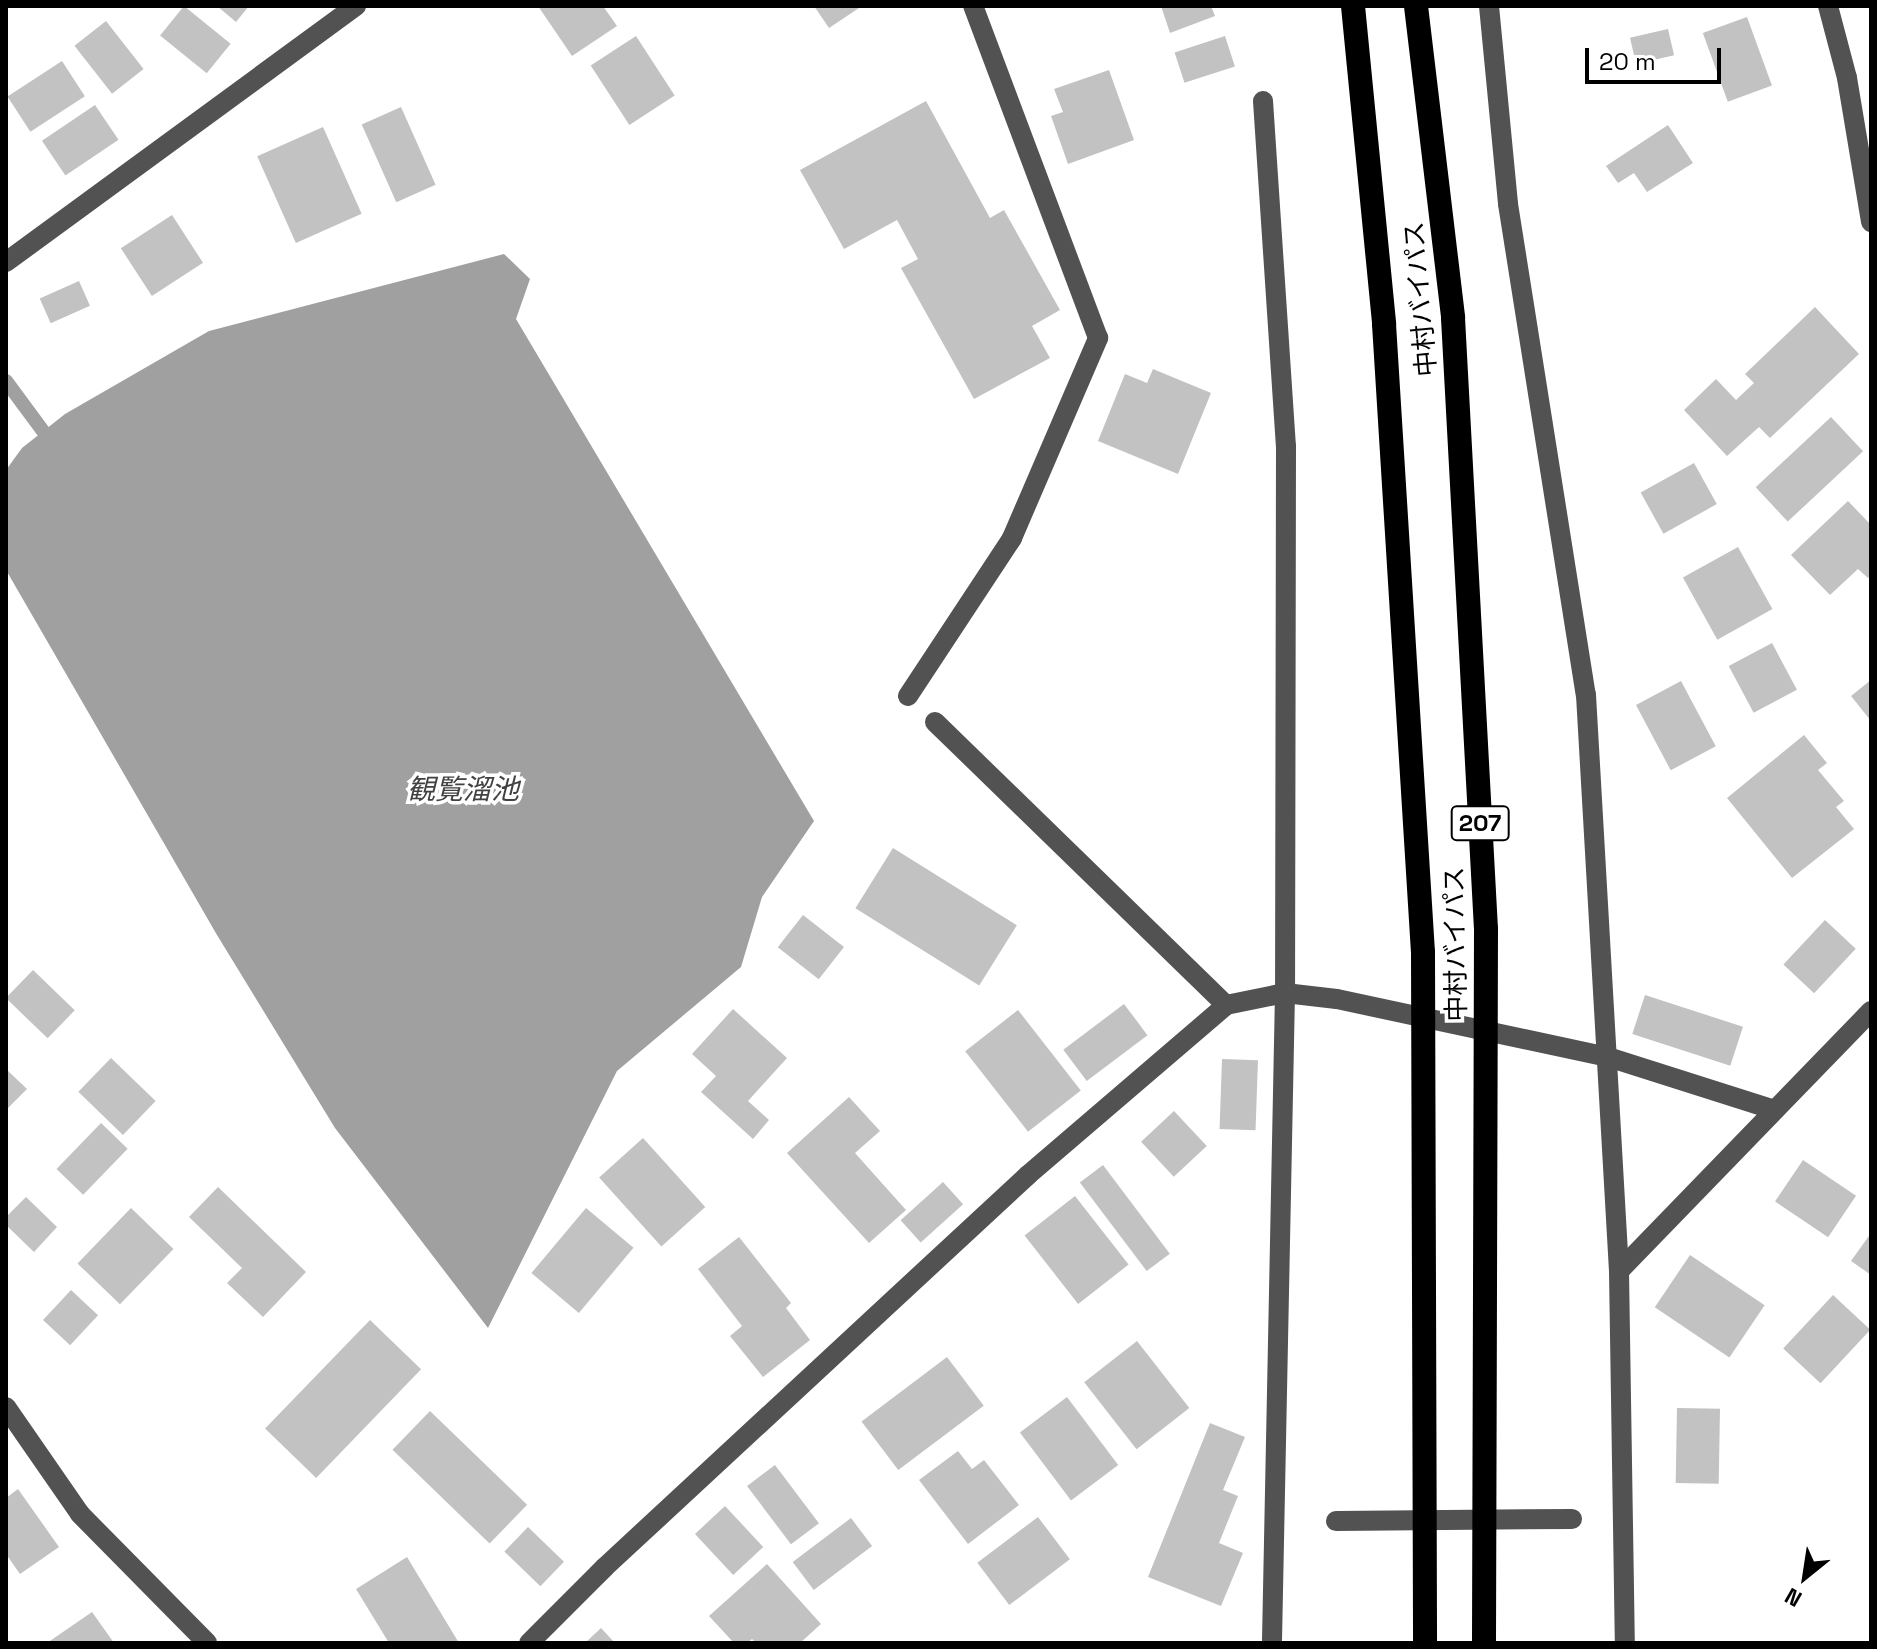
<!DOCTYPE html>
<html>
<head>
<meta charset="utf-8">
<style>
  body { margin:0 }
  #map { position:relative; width:1877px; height:1649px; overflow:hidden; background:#fff; font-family:"Space Grotesk","Noto Sans JP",sans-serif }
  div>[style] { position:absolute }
  .water>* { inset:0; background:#a0a0a0 }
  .stream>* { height:14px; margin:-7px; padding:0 7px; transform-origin:7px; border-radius:7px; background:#a0a0a0 }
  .building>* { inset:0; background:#c2c2c2; transform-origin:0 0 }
  .minor>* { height:20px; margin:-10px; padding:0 10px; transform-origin:10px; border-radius:10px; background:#525252 }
  .highway>* { height:24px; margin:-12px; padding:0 12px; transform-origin:12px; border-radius:12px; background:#000 }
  span { translate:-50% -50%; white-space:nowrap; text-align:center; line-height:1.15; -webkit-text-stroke:7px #fff; paint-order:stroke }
  .shield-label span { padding:2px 6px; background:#fff; border:2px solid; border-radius:6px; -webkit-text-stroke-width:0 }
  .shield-label { font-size:24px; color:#000; font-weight:700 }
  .street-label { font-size:26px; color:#000 }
  .water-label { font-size:28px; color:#414141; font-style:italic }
  .frame { position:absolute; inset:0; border:8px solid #000; pointer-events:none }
  .north { position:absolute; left:1765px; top:1537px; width:80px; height:80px; -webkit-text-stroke:6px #fff; paint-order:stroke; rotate:210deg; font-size:22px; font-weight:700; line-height:32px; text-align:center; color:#000 }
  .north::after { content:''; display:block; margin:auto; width:28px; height:36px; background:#000; clip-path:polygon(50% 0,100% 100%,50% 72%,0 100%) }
  .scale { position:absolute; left:1585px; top:48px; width:136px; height:36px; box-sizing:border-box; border:4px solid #000; border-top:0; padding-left:10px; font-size:24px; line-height:28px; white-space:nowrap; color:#000; -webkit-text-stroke:6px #fff; paint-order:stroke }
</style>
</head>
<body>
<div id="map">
  <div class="water">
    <div style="clip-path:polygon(504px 254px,530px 279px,516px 319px,814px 821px,762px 897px,741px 967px,617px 1071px,488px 1328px,335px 1128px,217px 935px,6px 570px,6px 470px,22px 448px,65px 414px,209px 331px)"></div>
  </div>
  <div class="stream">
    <div style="left:6px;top:381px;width:62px;rotate:53.5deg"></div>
  </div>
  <div class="building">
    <div style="left:184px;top:6px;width:60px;height:38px;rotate:39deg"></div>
    <div style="clip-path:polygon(217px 6px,249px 6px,236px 22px)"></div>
    <div style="clip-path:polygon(538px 6px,603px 6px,617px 26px,572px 56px)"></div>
    <div style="clip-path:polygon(814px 6px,862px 6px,829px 28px)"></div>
    <div style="clip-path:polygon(1161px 6px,1211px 6px,1215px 16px,1170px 33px)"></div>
    <div style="left:1747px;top:17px;width:73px;height:47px;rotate:70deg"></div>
    <div style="left:106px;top:21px;width:61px;height:40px;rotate:52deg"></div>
    <div style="left:1668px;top:29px;width:27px;height:39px;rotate:77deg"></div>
    <div style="left:636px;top:36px;width:71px;height:54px;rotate:57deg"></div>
    <div style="left:1225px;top:36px;width:32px;height:53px;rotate:72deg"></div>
    <div style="left:62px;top:61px;width:42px;height:65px;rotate:57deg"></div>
    <div style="clip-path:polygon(1109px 70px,1134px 140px,1068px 164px,1051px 116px,1063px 112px,1054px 89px)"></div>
    <div style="clip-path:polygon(926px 101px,990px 218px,1004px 210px,1060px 310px,1032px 326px,1050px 358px,974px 399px,901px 268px,918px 259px,897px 220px,844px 249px,800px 170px)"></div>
    <div style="left:95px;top:105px;width:42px;height:64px;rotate:56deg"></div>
    <div style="left:401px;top:107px;width:85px;height:43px;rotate:66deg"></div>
    <div style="clip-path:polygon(1668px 125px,1693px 163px,1647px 192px,1634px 173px,1618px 183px,1606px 166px)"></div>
    <div style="left:323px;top:127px;width:95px;height:72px;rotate:66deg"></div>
    <div style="left:172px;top:215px;width:57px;height:61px;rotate:57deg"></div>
    <div style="left:79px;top:281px;width:27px;height:43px;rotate:66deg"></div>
    <div style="clip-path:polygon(1815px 307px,1859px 354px,1770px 438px,1759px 427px,1727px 456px,1684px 410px,1716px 379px,1736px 400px,1754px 383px,1745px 374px)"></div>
    <div style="clip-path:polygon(1153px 369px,1211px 393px,1178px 474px,1098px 441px,1125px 374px,1147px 383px)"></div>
    <div style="left:1831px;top:417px;width:47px;height:103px;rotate:47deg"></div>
    <div style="left:1694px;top:463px;width:47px;height:61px;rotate:61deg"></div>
    <div style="clip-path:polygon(1848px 501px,1871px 525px,1871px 575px,1868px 578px,1858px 569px,1830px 595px,1791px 555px)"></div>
    <div style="left:1738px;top:547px;width:71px;height:63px;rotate:61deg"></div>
    <div style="left:1772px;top:643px;width:53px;height:49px;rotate:62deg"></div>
    <div style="clip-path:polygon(1871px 680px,1871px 721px,1851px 696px)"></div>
    <div style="left:1681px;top:681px;width:74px;height:51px;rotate:62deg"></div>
    <div style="clip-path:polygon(1804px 735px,1827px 763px,1818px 770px,1844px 801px,1836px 807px,1854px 829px,1792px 878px,1727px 798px)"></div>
    <div style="left:893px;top:848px;width:146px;height:71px;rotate:32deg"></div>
    <div style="left:803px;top:915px;width:52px;height:41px;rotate:38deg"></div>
    <div style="left:1825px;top:920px;width:42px;height:61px;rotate:43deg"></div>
    <div style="left:33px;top:970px;width:58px;height:39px;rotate:44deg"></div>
    <div style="left:1645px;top:995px;width:103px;height:41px;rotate:18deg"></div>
    <div style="left:1124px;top:1004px;width:39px;height:76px;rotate:53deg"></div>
    <div style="clip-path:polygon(733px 1009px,787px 1058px,748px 1101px,769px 1120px,753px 1139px,701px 1092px,716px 1076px,692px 1054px)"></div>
    <div style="left:1018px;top:1010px;width:102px;height:67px;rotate:52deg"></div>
    <div style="left:111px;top:1058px;width:62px;height:47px;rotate:44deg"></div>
    <div style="left:1222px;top:1059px;width:36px;height:70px;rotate:2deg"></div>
    <div style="clip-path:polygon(6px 1069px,27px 1089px,6px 1110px)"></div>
    <div style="clip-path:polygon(849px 1097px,880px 1131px,855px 1153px,906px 1210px,869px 1243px,787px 1153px)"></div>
    <div style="left:1174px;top:1111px;width:48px;height:45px;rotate:47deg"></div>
    <div style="left:101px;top:1123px;width:37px;height:64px;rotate:44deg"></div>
    <div style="left:643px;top:1138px;width:93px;height:59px;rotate:48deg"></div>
    <div style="left:1803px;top:1160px;width:64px;height:50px;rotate:34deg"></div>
    <div style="left:1103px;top:1165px;width:111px;height:29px;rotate:53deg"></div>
    <div style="left:943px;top:1182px;width:30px;height:57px;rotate:48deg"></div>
    <div style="clip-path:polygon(218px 1187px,306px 1272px,263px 1317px,227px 1283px,242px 1268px,189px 1217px)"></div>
    <div style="left:1075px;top:1196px;width:87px;height:64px;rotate:52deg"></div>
    <div style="clip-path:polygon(26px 1197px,57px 1227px,34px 1252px,6px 1225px,6px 1217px)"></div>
    <div style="left:131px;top:1208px;width:59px;height:77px;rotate:44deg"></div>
    <div style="left:586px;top:1208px;width:62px;height:85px;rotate:40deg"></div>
    <div style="clip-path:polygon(1871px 1233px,1871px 1275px,1851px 1261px)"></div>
    <div style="clip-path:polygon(739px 1237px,791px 1303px,786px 1308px,810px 1340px,763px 1377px,730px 1336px,742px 1326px,698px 1269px)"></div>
    <div style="left:1690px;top:1255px;width:90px;height:63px;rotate:34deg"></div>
    <div style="left:71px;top:1290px;width:37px;height:41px;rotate:43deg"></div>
    <div style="left:1833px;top:1295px;width:51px;height:73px;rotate:43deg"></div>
    <div style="left:370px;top:1320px;width:71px;height:151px;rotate:44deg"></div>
    <div style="left:1137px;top:1341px;width:85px;height:67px;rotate:52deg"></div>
    <div style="left:947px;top:1357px;width:61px;height:107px;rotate:53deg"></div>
    <div style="left:1067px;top:1397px;width:85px;height:59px;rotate:53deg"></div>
    <div style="left:1677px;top:1408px;width:43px;height:75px;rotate:1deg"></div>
    <div style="left:430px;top:1411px;width:135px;height:54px;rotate:44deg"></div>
    <div style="clip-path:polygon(1210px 1423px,1245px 1437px,1223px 1490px,1238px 1496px,1219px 1543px,1243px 1553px,1221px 1606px,1148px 1577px)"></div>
    <div style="clip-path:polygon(958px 1451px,972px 1469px,984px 1460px,1019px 1505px,968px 1544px,919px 1480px)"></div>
    <div style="left:775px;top:1465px;width:73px;height:35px;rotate:53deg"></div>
    <div style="clip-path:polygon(18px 1489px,59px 1547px,20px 1574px,6px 1554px,6px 1498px)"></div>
    <div style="left:725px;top:1506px;width:56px;height:41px;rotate:47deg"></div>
    <div style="left:1038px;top:1517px;width:53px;height:76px;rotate:53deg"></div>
    <div style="left:851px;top:1518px;width:35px;height:73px;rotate:53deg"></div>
    <div style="left:528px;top:1527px;width:50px;height:34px;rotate:44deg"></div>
    <div style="clip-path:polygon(407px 1557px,459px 1643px,389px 1643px,356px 1589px)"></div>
    <div style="clip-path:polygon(767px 1564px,821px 1624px,800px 1643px,756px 1643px,752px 1639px,747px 1643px,734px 1643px,709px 1616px)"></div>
    <div style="clip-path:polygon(92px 1612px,114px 1643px,47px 1643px)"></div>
    <div style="clip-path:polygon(601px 1628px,615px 1643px,585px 1643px)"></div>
  </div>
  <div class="minor">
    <div style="left:1489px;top:6px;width:199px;rotate:84.5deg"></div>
    <div style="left:1508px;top:204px;width:497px;rotate:81deg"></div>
    <div style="left:1586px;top:695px;width:577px;rotate:86.72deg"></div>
    <div style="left:1619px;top:1271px;width:372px;rotate:89.1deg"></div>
    <div style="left:1828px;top:6px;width:74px;rotate:75.2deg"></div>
    <div style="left:1847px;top:78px;width:146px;rotate:80.5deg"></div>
    <div style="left:1263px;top:101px;width:346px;rotate:86.2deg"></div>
    <div style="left:1286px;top:446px;width:547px;rotate:90.1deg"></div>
    <div style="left:1285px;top:993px;width:650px;rotate:91.15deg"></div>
    <div style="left:6px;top:262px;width:434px;rotate:-36.2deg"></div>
    <div style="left:908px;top:696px;width:189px;rotate:-56.6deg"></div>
    <div style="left:1012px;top:538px;width:218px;rotate:-66.7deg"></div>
    <div style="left:1098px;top:338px;width:355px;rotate:-110.6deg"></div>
    <div style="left:935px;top:722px;width:406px;rotate:44.2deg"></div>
    <div style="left:1619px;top:1271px;width:362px;rotate:-45.9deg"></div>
    <div style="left:6px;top:1407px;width:130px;rotate:55.3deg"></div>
    <div style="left:80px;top:1514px;width:181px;rotate:45.4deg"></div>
    <div style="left:1336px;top:1521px;width:236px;rotate:-0.5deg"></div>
    <div style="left:529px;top:1643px;width:107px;rotate:-45deg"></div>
    <div style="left:605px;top:1567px;width:577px;rotate:-42.82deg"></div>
    <div style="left:1028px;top:1175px;width:261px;rotate:-40.6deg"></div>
    <div style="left:1226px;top:1005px;width:60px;rotate:-11.5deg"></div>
    <div style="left:1285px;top:993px;width:52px;rotate:6.6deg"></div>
    <div style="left:1337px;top:999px;width:277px;rotate:12.1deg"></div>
    <div style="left:1608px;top:1057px;width:175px;rotate:17.6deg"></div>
  </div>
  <div class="highway">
    <div style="left:1353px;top:6px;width:320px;rotate:84.4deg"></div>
    <div style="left:1384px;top:324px;width:629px;rotate:86.45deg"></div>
    <div style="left:1423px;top:952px;width:691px;rotate:89.83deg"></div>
    <div style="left:1416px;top:6px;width:314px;rotate:83.2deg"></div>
    <div style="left:1453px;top:318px;width:612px;rotate:86.91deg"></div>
    <div style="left:1486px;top:929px;width:714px;rotate:90.16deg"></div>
  </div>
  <div class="shield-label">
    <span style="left:1480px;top:823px">207</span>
  </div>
  <div class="street-label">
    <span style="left:1421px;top:299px;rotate:-95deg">中村バイパス</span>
    <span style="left:1456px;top:944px;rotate:-91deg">中村バイパス</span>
  </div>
  <div class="water-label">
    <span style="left:463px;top:789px">観覧溜池</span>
  </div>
  <div class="frame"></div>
  <div class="north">N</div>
  <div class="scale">20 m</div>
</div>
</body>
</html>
